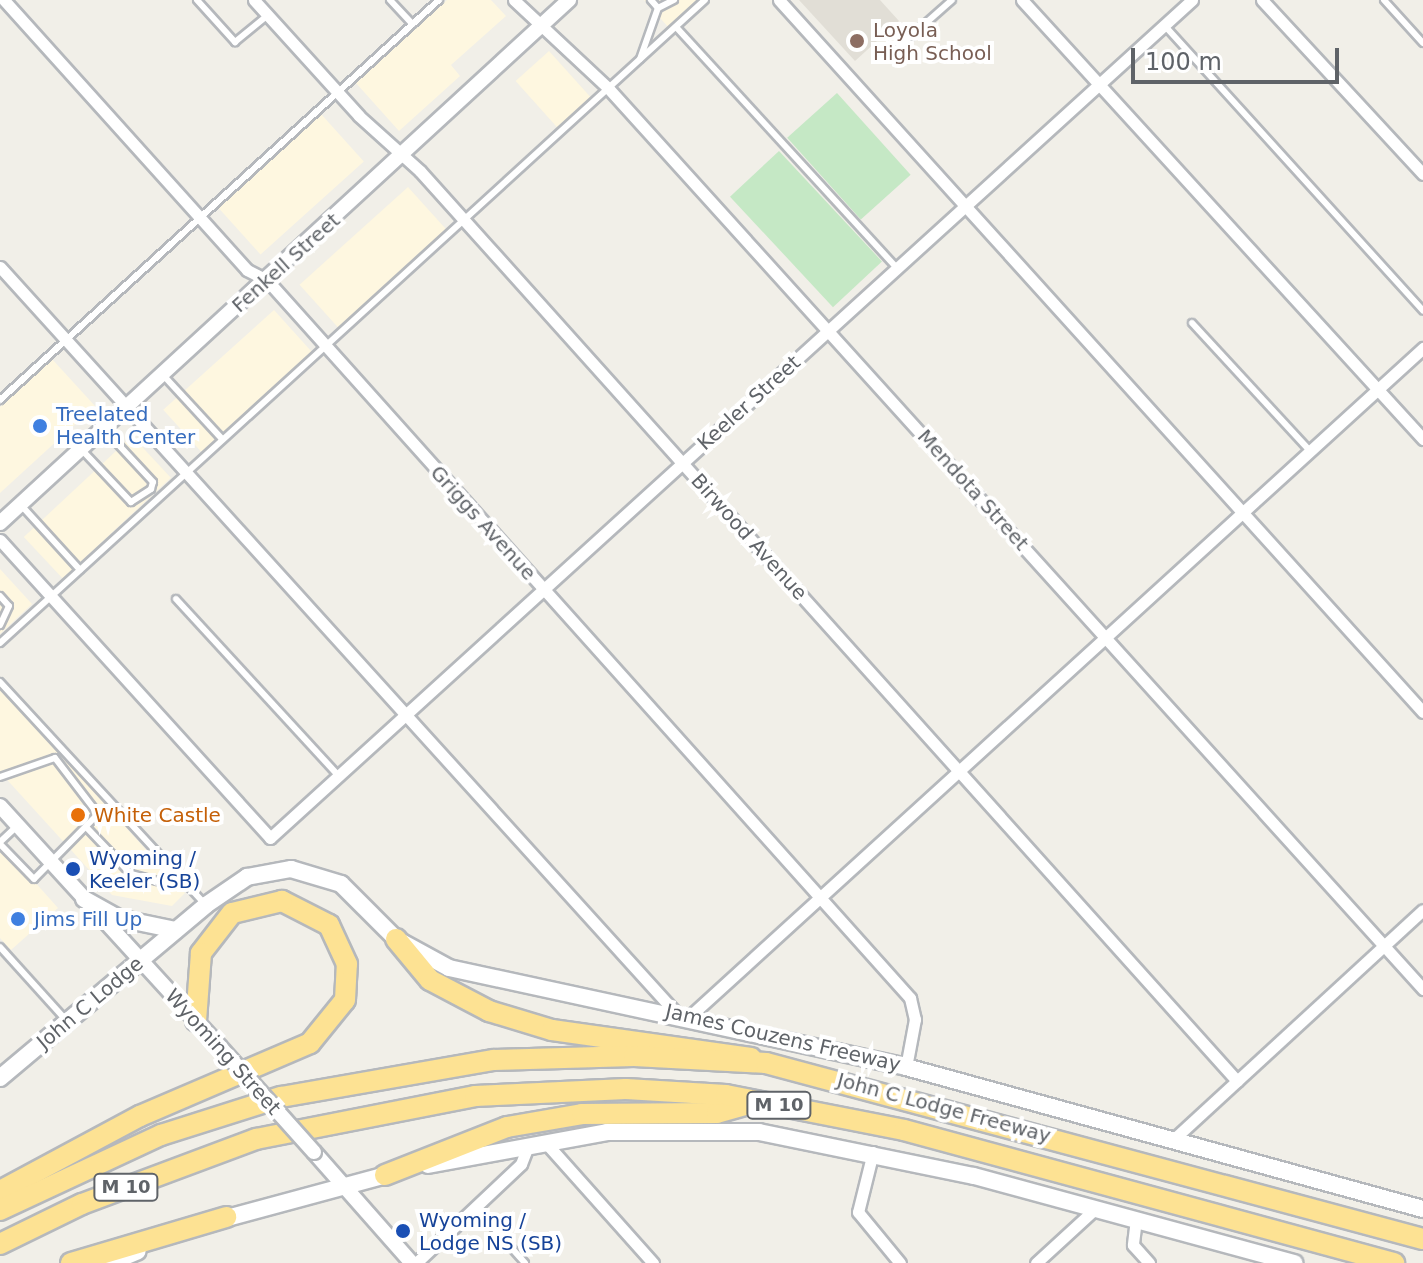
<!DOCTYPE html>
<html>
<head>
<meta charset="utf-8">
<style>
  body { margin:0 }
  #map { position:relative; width:1423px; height:1263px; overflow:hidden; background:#f1efe8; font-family:"DejaVu Sans",sans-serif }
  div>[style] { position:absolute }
  .commercial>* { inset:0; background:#fef7e0; transform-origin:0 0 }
  .education>* { inset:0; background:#e1ded6 }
  .green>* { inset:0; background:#c5e8c5; transform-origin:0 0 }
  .roads { filter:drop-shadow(2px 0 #b5b8bc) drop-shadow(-2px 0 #b5b8bc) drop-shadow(0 2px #b5b8bc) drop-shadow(0 -2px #b5b8bc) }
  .service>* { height:6px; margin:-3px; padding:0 3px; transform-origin:3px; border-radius:3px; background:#fff }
  .minor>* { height:11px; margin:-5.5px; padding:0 5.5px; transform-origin:5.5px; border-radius:5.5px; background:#fff }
  .tertiary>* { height:14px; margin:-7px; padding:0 7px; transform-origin:7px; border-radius:7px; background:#fff }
  .secondary>* { height:16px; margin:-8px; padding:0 8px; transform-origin:8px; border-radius:8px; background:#fff }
  .motorway>* { height:20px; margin:-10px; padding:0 10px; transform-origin:10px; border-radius:10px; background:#fde293 }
  .bridges { filter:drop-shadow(2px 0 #b5b8bc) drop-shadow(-2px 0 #b5b8bc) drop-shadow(0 2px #b5b8bc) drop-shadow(0 -2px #b5b8bc) }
  .tertiary-bridge>* { height:14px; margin:-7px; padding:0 7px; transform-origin:7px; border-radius:7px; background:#fff }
  .dots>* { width:22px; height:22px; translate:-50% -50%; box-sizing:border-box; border:4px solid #fff; border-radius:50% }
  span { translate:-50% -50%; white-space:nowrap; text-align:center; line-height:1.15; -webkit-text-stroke:8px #fff; paint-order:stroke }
  .shield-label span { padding:2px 6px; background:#fff; border:2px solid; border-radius:6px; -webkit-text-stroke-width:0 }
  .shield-label { font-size:18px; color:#5f6368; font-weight:700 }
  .education-label { font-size:20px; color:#785e54 }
  .left { translate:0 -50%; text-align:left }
  .street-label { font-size:20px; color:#5f6368 }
  .shop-label { font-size:20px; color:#366cbe }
  .food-label { font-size:20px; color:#c56008 }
  .transit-label { font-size:20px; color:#164399 }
  .scale { position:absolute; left:1131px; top:48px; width:208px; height:36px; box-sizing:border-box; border:4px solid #5f6368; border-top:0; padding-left:10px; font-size:24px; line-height:28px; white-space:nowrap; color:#5f6368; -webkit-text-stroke:6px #fff; paint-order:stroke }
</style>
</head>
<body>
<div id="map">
  <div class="commercial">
    <div style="clip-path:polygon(447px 0,491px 0,506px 16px,451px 65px,460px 76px,399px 131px,356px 83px)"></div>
    <div style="clip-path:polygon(644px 0,700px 0,669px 28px)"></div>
    <div style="left:549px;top:51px;width:64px;height:45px;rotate:48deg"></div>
    <div style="left:321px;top:114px;width:64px;height:139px;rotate:48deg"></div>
    <div style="left:408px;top:187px;width:58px;height:146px;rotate:48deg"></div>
    <div style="left:274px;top:310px;width:57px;height:149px;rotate:48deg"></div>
    <div style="clip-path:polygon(52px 359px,95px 406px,0 493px,0 407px)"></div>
    <div style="left:132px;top:436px;width:57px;height:148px;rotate:47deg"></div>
    <div style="clip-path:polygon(0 569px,32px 604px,0 634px)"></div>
    <div style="clip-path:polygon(0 688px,185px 893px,172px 906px,112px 895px,0 772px)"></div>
    <div style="clip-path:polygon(0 843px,58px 908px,11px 950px,0 938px)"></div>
  </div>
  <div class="education">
    <div style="clip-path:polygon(799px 0,880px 0,899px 21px,855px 61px)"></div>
  </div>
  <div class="green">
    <div style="left:837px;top:93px;width:110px;height:67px;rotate:48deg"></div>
    <div style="left:779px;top:151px;width:151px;height:67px;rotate:47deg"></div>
  </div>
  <div class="roads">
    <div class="service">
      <div style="left:197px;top:0;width:57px;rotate:47.9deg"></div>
      <div style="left:235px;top:42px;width:43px;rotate:-39.3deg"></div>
      <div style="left:390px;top:0;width:33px;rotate:47deg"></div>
      <div style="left:1384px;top:0;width:58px;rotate:47.8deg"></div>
      <div style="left:658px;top:8px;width:18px;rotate:-27deg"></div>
      <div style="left:1165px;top:26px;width:384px;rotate:47.8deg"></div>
      <div style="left:676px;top:27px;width:327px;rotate:47.5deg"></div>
      <div style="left:892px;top:53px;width:80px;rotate:-41.5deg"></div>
      <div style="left:640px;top:59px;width:54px;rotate:-70.6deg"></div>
      <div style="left:658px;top:8px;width:11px;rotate:-131deg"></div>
      <div style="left:1192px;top:323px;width:173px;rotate:47.3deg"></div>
      <div style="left:163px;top:375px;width:87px;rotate:47.3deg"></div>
      <div style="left:0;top:400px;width:594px;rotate:-42.34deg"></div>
      <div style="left:81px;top:449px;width:73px;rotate:46.7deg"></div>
      <div style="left:131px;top:502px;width:24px;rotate:-33deg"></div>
      <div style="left:151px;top:489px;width:7px;rotate:-74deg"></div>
      <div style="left:153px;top:482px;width:72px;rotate:-132.8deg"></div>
      <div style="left:20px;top:504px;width:89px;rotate:47.7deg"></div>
      <div style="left:0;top:596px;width:13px;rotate:48deg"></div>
      <div style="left:9px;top:606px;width:21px;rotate:115deg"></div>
      <div style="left:176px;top:599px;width:239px;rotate:47.4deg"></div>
      <div style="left:0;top:643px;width:954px;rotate:-42.37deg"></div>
      <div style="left:0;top:682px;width:301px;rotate:47.3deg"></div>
      <div style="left:0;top:777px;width:58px;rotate:-19.1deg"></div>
      <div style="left:55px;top:758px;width:71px;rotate:52.5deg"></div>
      <div style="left:98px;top:814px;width:91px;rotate:134.6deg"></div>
      <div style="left:34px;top:879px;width:49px;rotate:-134.2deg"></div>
      <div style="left:88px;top:829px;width:62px;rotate:46.3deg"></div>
      <div style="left:131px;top:874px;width:30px;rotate:15deg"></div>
      <div style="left:0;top:842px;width:23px;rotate:-43deg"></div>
      <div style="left:0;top:947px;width:97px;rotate:47.9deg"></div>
      <div style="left:475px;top:1207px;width:75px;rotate:48.2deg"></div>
    </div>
    <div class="minor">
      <div style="left:4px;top:0;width:363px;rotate:48deg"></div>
      <div style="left:247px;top:270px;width:22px;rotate:27deg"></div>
      <div style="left:267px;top:280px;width:964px;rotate:48.15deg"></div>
      <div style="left:910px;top:998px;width:22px;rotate:77deg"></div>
      <div style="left:915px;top:1019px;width:49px;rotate:100.6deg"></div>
      <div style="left:254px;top:0;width:156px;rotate:47.8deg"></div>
      <div style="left:359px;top:116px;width:82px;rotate:42deg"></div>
      <div style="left:420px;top:171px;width:1223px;rotate:48.08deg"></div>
      <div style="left:514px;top:0;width:130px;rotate:43.1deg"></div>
      <div style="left:609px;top:89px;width:1214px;rotate:47.87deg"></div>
      <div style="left:779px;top:0;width:960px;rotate:47.87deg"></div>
      <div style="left:1022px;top:0;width:595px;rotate:47.59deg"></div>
      <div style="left:1262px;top:0;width:237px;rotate:47.2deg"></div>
      <div style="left:0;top:267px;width:1005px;rotate:47.82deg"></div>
      <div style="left:0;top:540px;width:402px;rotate:47.8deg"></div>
      <div style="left:270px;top:838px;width:1246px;rotate:-42.27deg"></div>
      <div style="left:690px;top:1016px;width:992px;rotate:-42.34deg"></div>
      <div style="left:1176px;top:1137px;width:335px;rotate:-42.6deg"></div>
      <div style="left:546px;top:1143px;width:161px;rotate:48.3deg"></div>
      <div style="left:873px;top:1152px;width:62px;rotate:104deg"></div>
      <div style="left:858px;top:1212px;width:66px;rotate:50.5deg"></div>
      <div style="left:1136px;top:1219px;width:26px;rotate:97deg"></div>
      <div style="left:1133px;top:1245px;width:24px;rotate:48deg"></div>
      <div style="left:416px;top:1263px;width:144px;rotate:-43.3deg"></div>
      <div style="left:521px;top:1164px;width:19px;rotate:-69deg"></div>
      <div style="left:1036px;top:1263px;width:81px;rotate:-42.5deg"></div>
    </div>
    <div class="tertiary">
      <div style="left:0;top:523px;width:773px;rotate:-42.59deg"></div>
      <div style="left:0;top:806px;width:326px;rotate:47.6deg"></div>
      <div style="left:314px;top:1152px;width:148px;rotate:48.6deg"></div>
    </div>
    <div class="secondary">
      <div style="left:84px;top:899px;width:39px;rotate:29deg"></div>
      <div style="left:118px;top:918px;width:59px;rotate:11.7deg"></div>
      <div style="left:0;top:1078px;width:269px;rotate:-40deg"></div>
      <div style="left:206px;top:905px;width:50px;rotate:-34.3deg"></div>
      <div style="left:247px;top:877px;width:45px;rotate:-10.3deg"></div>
      <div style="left:291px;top:869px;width:52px;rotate:16.7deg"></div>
      <div style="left:341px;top:884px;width:78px;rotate:45deg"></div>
      <div style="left:396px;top:939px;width:60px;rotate:28.7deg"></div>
      <div style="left:449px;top:968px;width:468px;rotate:12.2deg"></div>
      <div style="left:906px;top:1067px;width:536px;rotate:15.36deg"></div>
      <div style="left:428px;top:1165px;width:182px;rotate:-10.4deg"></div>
      <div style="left:607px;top:1132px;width:152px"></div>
      <div style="left:759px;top:1132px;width:219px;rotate:11.6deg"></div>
      <div style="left:974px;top:1176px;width:332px;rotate:15.2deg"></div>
      <div style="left:216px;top:1221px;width:184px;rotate:-15.1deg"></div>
      <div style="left:110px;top:1263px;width:30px;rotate:-23deg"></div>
    </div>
    <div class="motorway">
      <div style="left:396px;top:939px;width:53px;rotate:50.3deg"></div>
      <div style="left:430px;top:980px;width:67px;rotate:27.7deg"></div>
      <div style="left:489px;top:1011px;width:66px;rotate:16.8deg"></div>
      <div style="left:552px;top:1030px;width:201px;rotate:8deg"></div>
      <div style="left:385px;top:1175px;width:131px;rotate:-21.5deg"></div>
      <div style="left:507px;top:1127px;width:76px;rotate:-9.8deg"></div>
      <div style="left:582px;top:1114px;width:135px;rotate:-0.4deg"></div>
      <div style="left:717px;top:1113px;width:37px;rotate:-16deg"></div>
      <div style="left:0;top:1191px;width:159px;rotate:-28.2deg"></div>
      <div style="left:140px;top:1116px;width:185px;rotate:-23.2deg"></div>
      <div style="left:310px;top:1043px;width:55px;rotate:-50.9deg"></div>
      <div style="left:345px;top:1000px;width:36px;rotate:-87deg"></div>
      <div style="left:347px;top:964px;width:43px;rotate:-114.8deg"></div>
      <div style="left:329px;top:925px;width:53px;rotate:-152.9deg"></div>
      <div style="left:282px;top:901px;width:51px;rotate:166.5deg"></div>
      <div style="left:232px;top:913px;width:51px;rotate:127.8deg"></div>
      <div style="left:201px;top:953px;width:68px;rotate:94.2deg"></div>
      <div style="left:0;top:1210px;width:178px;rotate:-25deg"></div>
      <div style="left:161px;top:1135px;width:126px;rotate:-17.6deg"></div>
      <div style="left:281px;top:1097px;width:216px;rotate:-9.9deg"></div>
      <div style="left:494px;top:1060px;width:140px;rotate:-1.6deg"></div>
      <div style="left:634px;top:1056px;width:132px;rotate:3deg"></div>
      <div style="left:766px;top:1063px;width:680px;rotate:15deg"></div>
      <div style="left:0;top:1244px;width:91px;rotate:-26deg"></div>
      <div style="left:82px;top:1204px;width:186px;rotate:-20.5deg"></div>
      <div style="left:256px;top:1139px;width:223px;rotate:-11.1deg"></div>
      <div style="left:475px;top:1096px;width:151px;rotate:-2.7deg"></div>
      <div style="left:626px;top:1089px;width:100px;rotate:3.4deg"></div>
      <div style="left:726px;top:1095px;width:181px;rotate:11.1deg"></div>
      <div style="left:904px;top:1130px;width:508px;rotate:15.19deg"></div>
      <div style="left:71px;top:1263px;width:162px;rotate:-16.5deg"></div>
    </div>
  </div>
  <div class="bridges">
    <div class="tertiary-bridge">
      <div style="left:220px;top:1047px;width:141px;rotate:48.2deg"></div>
    </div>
  </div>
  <div class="dots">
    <div style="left:857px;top:41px;background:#8d6e63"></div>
    <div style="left:40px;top:426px;background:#3f7fe0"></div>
    <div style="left:78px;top:815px;background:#e8710a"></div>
    <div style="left:73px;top:869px;background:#1a4fb4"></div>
    <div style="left:18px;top:919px;background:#3f7fe0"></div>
    <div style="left:403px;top:1231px;background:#1a4fb4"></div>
  </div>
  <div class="shield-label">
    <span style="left:779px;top:1105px">M 10</span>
    <span style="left:126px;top:1187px">M 10</span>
  </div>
  <div class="education-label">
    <span class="left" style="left:873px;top:42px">Loyola<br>High School</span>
  </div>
  <div class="street-label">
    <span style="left:286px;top:263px;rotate:-42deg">Fenkell Street</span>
    <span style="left:749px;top:403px;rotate:-42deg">Keeler Street</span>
    <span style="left:973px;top:490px;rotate:48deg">Mendota Street</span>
    <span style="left:483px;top:523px;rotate:48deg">Griggs Avenue</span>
    <span style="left:749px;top:537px;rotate:48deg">Birwood Avenue</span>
    <span style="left:90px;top:1003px;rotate:-40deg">John C Lodge</span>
    <span style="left:783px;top:1038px;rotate:13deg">James Couzens Freeway</span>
    <span style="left:223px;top:1052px;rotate:48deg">Wyoming Street</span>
    <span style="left:944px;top:1108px;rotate:15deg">John C Lodge Freeway</span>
  </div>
  <div class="shop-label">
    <span class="left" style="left:56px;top:426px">Treelated<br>Health Center</span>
    <span class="left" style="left:34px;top:919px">Jims Fill Up</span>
  </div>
  <div class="food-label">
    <span class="left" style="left:94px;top:815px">White Castle</span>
  </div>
  <div class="transit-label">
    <span class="left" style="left:89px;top:870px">Wyoming /<br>Keeler (SB)</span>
    <span class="left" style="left:419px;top:1232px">Wyoming /<br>Lodge NS (SB)</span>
  </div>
  <div class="scale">100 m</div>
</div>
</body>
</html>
